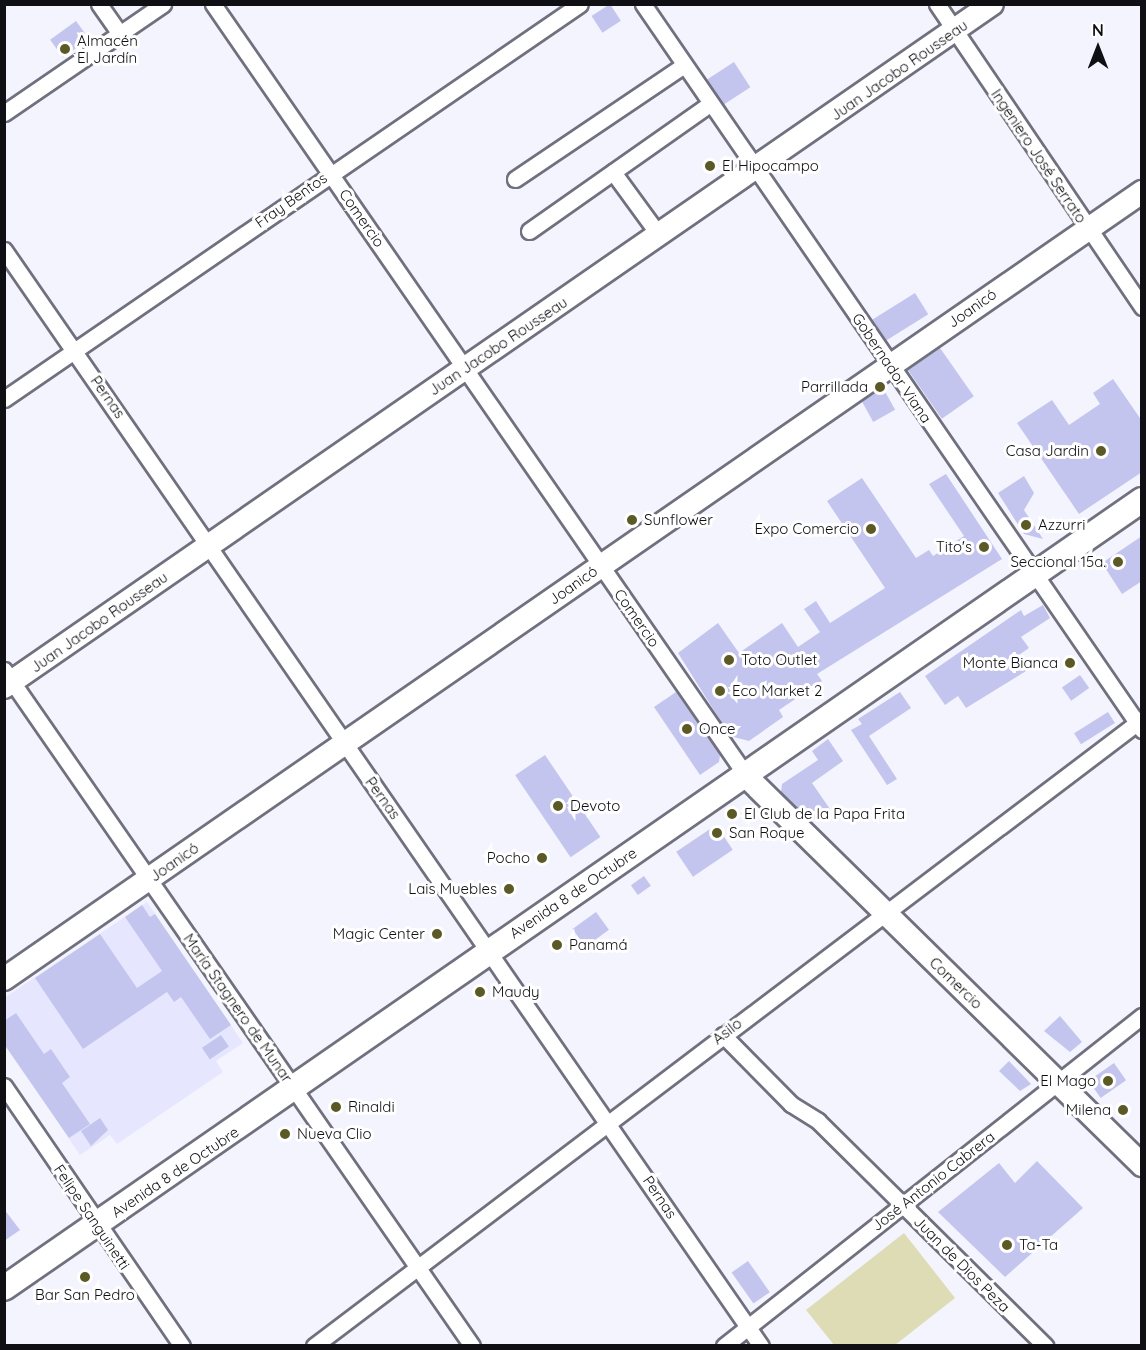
<!DOCTYPE html>
<html>
<head>
<meta charset="utf-8">
<style>
  body { margin:0 }
  #map { position:relative; width:1146px; height:1350px; overflow:hidden; background:#f3f4fd; font-family:Quicksand,sans-serif }
  div>[style] { position:absolute }
  .built>* { inset:0; background:#e6e7fe }
  .green>* { inset:0; background:#dddcb4 }
  .building>* { inset:0; background:#c4c5ee; transform-origin:0 0 }
  .roads { filter:drop-shadow(2px 0 #70707e) drop-shadow(-2px 0 #70707e) drop-shadow(0 2px #70707e) drop-shadow(0 -2px #70707e) }
  .street>* { height:15px; margin:-7.5px; padding:0 7.5px; transform-origin:7.5px; border-radius:7.5px; background:#fff }
  .secondary>* { height:22px; margin:-11px; padding:0 11px; transform-origin:11px; border-radius:11px; background:#fff }
  .primary>* { height:24px; margin:-12px; padding:0 12px; transform-origin:12px; border-radius:12px; background:#fff }
  .dots>* { width:16px; height:16px; translate:-50% -50%; box-sizing:border-box; border:3px solid #fff; border-radius:50% }
  span { translate:-50% -50%; white-space:nowrap; text-align:center; line-height:1.15; -webkit-text-stroke:6px #fff; paint-order:stroke }
  .poi-label { font-size:15px; color:#0f0f14 }
  .left { translate:0 -50%; text-align:left }
  .right { translate:-100% -50%; text-align:right }
  .street-label { font-size:15px; color:#0f0f14 }
  .frame { position:absolute; inset:0; border:6px solid #0f0f14; pointer-events:none }
  .north { position:absolute; left:1068px; top:18px; width:60px; height:60px; -webkit-text-stroke:4px #fff; paint-order:stroke; rotate:0deg; font-size:16px; font-weight:700; line-height:24px; text-align:center; color:#0f0f14 }
  .north::after { content:''; display:block; margin:auto; width:21px; height:27px; background:#0f0f14; clip-path:polygon(50% 0,100% 100%,50% 72%,0 100%) }
</style>
</head>
<body>
<div id="map">
  <div class="built">
    <div style="clip-path:polygon(147px 902px,243px 1043px,216px 1061px,223px 1072px,117px 1144px,110px 1135px,80px 1155px,5px 1044px,4px 998px)"></div>
  </div>
  <div class="green">
    <div style="clip-path:polygon(904px 1233px,955px 1298px,895px 1345px,834px 1345px,806px 1310px)"></div>
  </div>
  <div class="building">
    <div style="left:610px;top:4px;width:20px;height:22px;rotate:57deg"></div>
    <div style="left:76px;top:21px;width:22px;height:32px;rotate:54deg"></div>
    <div style="left:734px;top:62px;width:30px;height:33px;rotate:57deg"></div>
    <div style="left:915px;top:293px;width:25px;height:50px;rotate:58deg"></div>
    <div style="left:940px;top:348px;width:59px;height:39px;rotate:55deg"></div>
    <div style="clip-path:polygon(1113px 379px,1142px 421px,1142px 472px,1079px 514px,1017px 423px,1052px 400px,1069px 425px,1100px 404px,1093px 393px)"></div>
    <div style="left:883px;top:388px;width:25px;height:25px;rotate:61deg"></div>
    <div style="clip-path:polygon(946px 474px,1002px 559px,817px 674px,822px 681px,779px 710px,783px 717px,749px 741px,730px 736px,678px 653px,718px 623px,739px 653px,782px 623px,798px 647px,820px 632px,804px 609px,816px 601px,830px 623px,885px 588px,827px 501px,862px 478px,916px 558px,929px 550px,933px 556px,964px 536px,929px 484px)"></div>
    <div style="clip-path:polygon(1024px 476px,1034px 493px,1024px 510px,1043px 539px,1024px 534px,998px 493px)"></div>
    <div style="clip-path:polygon(1142px 536px,1142px 581px,1122px 594px,1102px 563px)"></div>
    <div style="clip-path:polygon(1043px 605px,1050px 618px,1021px 637px,1029px 648px,1016px 657px,1026px 671px,966px 708px,958px 696px,945px 705px,925px 676px,1021px 610px,1024px 616px)"></div>
    <div style="left:1080px;top:675px;width:16px;height:22px;rotate:55deg"></div>
    <div style="clip-path:polygon(676px 692px,720px 755px,719px 762px,700px 775px,654px 707px)"></div>
    <div style="clip-path:polygon(900px 692px,911px 708px,869px 736px,897px 779px,887px 785px,851px 730px,862px 724px,858px 719px)"></div>
    <div style="left:1108px;top:712px;width:13px;height:40px;rotate:58deg"></div>
    <div style="clip-path:polygon(828px 739px,843px 761px,812px 783px,830px 809px,811px 821px,781px 792px,782px 784px,818px 760px,812px 751px)"></div>
    <div style="left:545px;top:755px;width:99px;height:36px;rotate:56deg"></div>
    <div style="left:716px;top:825px;width:30px;height:48px;rotate:56deg"></div>
    <div style="left:644px;top:876px;width:12px;height:16px;rotate:55deg"></div>
    <div style="clip-path:polygon(142px 905px,150px 917px,155px 914px,231px 1025px,210px 1039px,181px 997px,174px 1002px,167px 992px,83px 1049px,35px 978px,100px 934px,137px 988px,162px 971px,125px 917px)"></div>
    <div style="left:596px;top:912px;width:22px;height:29px;rotate:54deg"></div>
    <div style="clip-path:polygon(16px 1013px,44px 1054px,51px 1049px,70px 1077px,62px 1083px,90px 1124px,69px 1138px,4px 1044px,4px 1021px)"></div>
    <div style="clip-path:polygon(1060px 1016px,1082px 1042px,1070px 1052px,1044px 1031px)"></div>
    <div style="left:221px;top:1035px;width:14px;height:23px;rotate:56deg"></div>
    <div style="clip-path:polygon(1009px 1061px,1031px 1084px,1020px 1091px,999px 1071px)"></div>
    <div style="left:1114px;top:1063px;width:21px;height:31px;rotate:55deg"></div>
    <div style="clip-path:polygon(100px 1118px,108px 1130px,91px 1146px,81px 1131px)"></div>
    <div style="clip-path:polygon(1037px 1161px,1083px 1208px,1005px 1277px,938px 1212px,999px 1163px,1015px 1183px)"></div>
    <div style="clip-path:polygon(4px 1209px,20px 1230px,4px 1241px)"></div>
    <div style="left:748px;top:1261px;width:38px;height:20px;rotate:55deg"></div>
  </div>
  <div class="roads">
    <div class="street">
      <div style="left:99px;top:4px;width:37px;rotate:55deg"></div>
      <div style="left:213px;top:4px;width:940px;rotate:55.36deg"></div>
      <div style="left:643px;top:4px;width:881px;rotate:55.5deg"></div>
      <div style="left:937px;top:4px;width:366px;rotate:55.9deg"></div>
      <div style="left:4px;top:113px;width:193px;rotate:-34.4deg"></div>
      <div style="left:613px;top:172px;width:78px;rotate:53.9deg"></div>
      <div style="left:515px;top:179px;width:204px;rotate:-34deg"></div>
      <div style="left:529px;top:231px;width:221px;rotate:-35.1deg"></div>
      <div style="left:4px;top:250px;width:1332px;rotate:55.37deg"></div>
      <div style="left:4px;top:399px;width:698px;rotate:-34.44deg"></div>
      <div style="left:4px;top:670px;width:822px;rotate:55.3deg"></div>
      <div style="left:723px;top:1035px;width:97px;rotate:45.4deg"></div>
      <div style="left:791px;top:1104px;width:32px;rotate:32deg"></div>
      <div style="left:818px;top:1121px;width:320px;rotate:44.7deg"></div>
      <div style="left:4px;top:1086px;width:315px;rotate:55.6deg"></div>
      <div style="left:314px;top:1346px;width:1039px;rotate:-37.13deg"></div>
      <div style="left:724px;top:1346px;width:533px;rotate:-38.29deg"></div>
    </div>
    <div class="secondary">
      <div style="left:4px;top:687px;width:1201px;rotate:-34.66deg"></div>
      <div style="left:747px;top:777px;width:554px;rotate:44.49deg"></div>
      <div style="left:4px;top:979px;width:1384px;rotate:-34.67deg"></div>
    </div>
    <div class="primary">
      <div style="left:4px;top:1288px;width:1384px;rotate:-34.7deg"></div>
    </div>
  </div>
  <div class="dots">
    <div style="left:65px;top:49px;background:#5b5925"></div>
    <div style="left:710px;top:166px;background:#5b5925"></div>
    <div style="left:880px;top:387px;background:#5b5925"></div>
    <div style="left:1101px;top:451px;background:#5b5925"></div>
    <div style="left:632px;top:520px;background:#5b5925"></div>
    <div style="left:1026px;top:525px;background:#5b5925"></div>
    <div style="left:871px;top:529px;background:#5b5925"></div>
    <div style="left:984px;top:547px;background:#5b5925"></div>
    <div style="left:1118px;top:562px;background:#5b5925"></div>
    <div style="left:729px;top:660px;background:#5b5925"></div>
    <div style="left:1070px;top:663px;background:#5b5925"></div>
    <div style="left:720px;top:691px;background:#5b5925"></div>
    <div style="left:687px;top:729px;background:#5b5925"></div>
    <div style="left:558px;top:806px;background:#5b5925"></div>
    <div style="left:732px;top:814px;background:#5b5925"></div>
    <div style="left:717px;top:833px;background:#5b5925"></div>
    <div style="left:542px;top:858px;background:#5b5925"></div>
    <div style="left:509px;top:889px;background:#5b5925"></div>
    <div style="left:437px;top:934px;background:#5b5925"></div>
    <div style="left:557px;top:945px;background:#5b5925"></div>
    <div style="left:480px;top:992px;background:#5b5925"></div>
    <div style="left:1108px;top:1081px;background:#5b5925"></div>
    <div style="left:336px;top:1107px;background:#5b5925"></div>
    <div style="left:1123px;top:1110px;background:#5b5925"></div>
    <div style="left:285px;top:1134px;background:#5b5925"></div>
    <div style="left:1007px;top:1245px;background:#5b5925"></div>
    <div style="left:85px;top:1277px;background:#5b5925"></div>
  </div>
  <div class="poi-label">
    <span class="left" style="left:77px;top:49px">Almacén<br>El Jardín</span>
    <span class="left" style="left:722px;top:166px">El Hipocampo</span>
    <span class="right" style="left:868px;top:387px">Parrillada</span>
    <span class="right" style="left:1089px;top:451px">Casa Jardin</span>
    <span class="left" style="left:644px;top:520px">Sunflower</span>
    <span class="left" style="left:1038px;top:525px">Azzurri</span>
    <span class="right" style="left:859px;top:529px">Expo Comercio</span>
    <span class="right" style="left:972px;top:547px">Tito's</span>
    <span class="right" style="left:1106px;top:562px">Seccional 15a.</span>
    <span class="left" style="left:741px;top:660px">Toto Outlet</span>
    <span class="right" style="left:1058px;top:663px">Monte Bianca</span>
    <span class="left" style="left:732px;top:691px">Eco Market 2</span>
    <span class="left" style="left:699px;top:729px">Once</span>
    <span class="left" style="left:570px;top:806px">Devoto</span>
    <span class="left" style="left:744px;top:814px">El Club de la Papa Frita</span>
    <span class="left" style="left:729px;top:833px">San Roque</span>
    <span class="right" style="left:530px;top:858px">Pocho</span>
    <span class="right" style="left:497px;top:889px">Lais Muebles</span>
    <span class="right" style="left:425px;top:934px">Magic Center</span>
    <span class="left" style="left:569px;top:945px">Panamá</span>
    <span class="left" style="left:492px;top:992px">Maudy</span>
    <span class="right" style="left:1096px;top:1081px">El Mago</span>
    <span class="left" style="left:348px;top:1107px">Rinaldi</span>
    <span class="right" style="left:1111px;top:1110px">Milena</span>
    <span class="left" style="left:297px;top:1134px">Nueva Clio</span>
    <span class="left" style="left:1019px;top:1245px">Ta-Ta</span>
    <span style="left:85px;top:1295px">Bar San Pedro</span>
  </div>
  <div class="street-label">
    <span style="left:899px;top:70px;rotate:-35deg">Juan Jacobo Rousseau</span>
    <span style="left:1039px;top:156px;rotate:56deg">Ingeniero José Serrato</span>
    <span style="left:291px;top:200px;rotate:-35deg">Fray Bentos</span>
    <span style="left:362px;top:218px;rotate:55deg">Comercio</span>
    <span style="left:972px;top:308px;rotate:-35deg">Joanicó</span>
    <span style="left:498px;top:346px;rotate:-34deg">Juan Jacobo Rousseau</span>
    <span style="left:892px;top:368px;rotate:56deg">Gobernador Viana</span>
    <span style="left:108px;top:397px;rotate:55deg">Pernas</span>
    <span style="left:573px;top:585px;rotate:-35deg">Joanicó</span>
    <span style="left:637px;top:618px;rotate:55deg">Comercio</span>
    <span style="left:99px;top:622px;rotate:-35deg">Juan Jacobo Rousseau</span>
    <span style="left:383px;top:798px;rotate:54deg">Pernas</span>
    <span style="left:174px;top:862px;rotate:-35deg">Joanicó</span>
    <span style="left:573px;top:893px;rotate:-34deg">Avenida 8 de Octubre</span>
    <span style="left:956px;top:983px;rotate:44deg">Comercio</span>
    <span style="left:238px;top:1008px;rotate:55deg">María Stagnero de Munar</span>
    <span style="left:727px;top:1031px;rotate:-38deg">Asilo</span>
    <span style="left:175px;top:1172px;rotate:-34deg">Avenida 8 de Octubre</span>
    <span style="left:933px;top:1181px;rotate:-38deg">José Antonio Cabrera</span>
    <span style="left:660px;top:1197px;rotate:56deg">Pernas</span>
    <span style="left:92px;top:1217px;rotate:56deg">Felipe Sanguinetti</span>
    <span style="left:962px;top:1264px;rotate:45deg">Juan de Dios Peza</span>
  </div>
  <div class="frame"></div>
  <div class="north">N</div>
</div>
</body>
</html>
